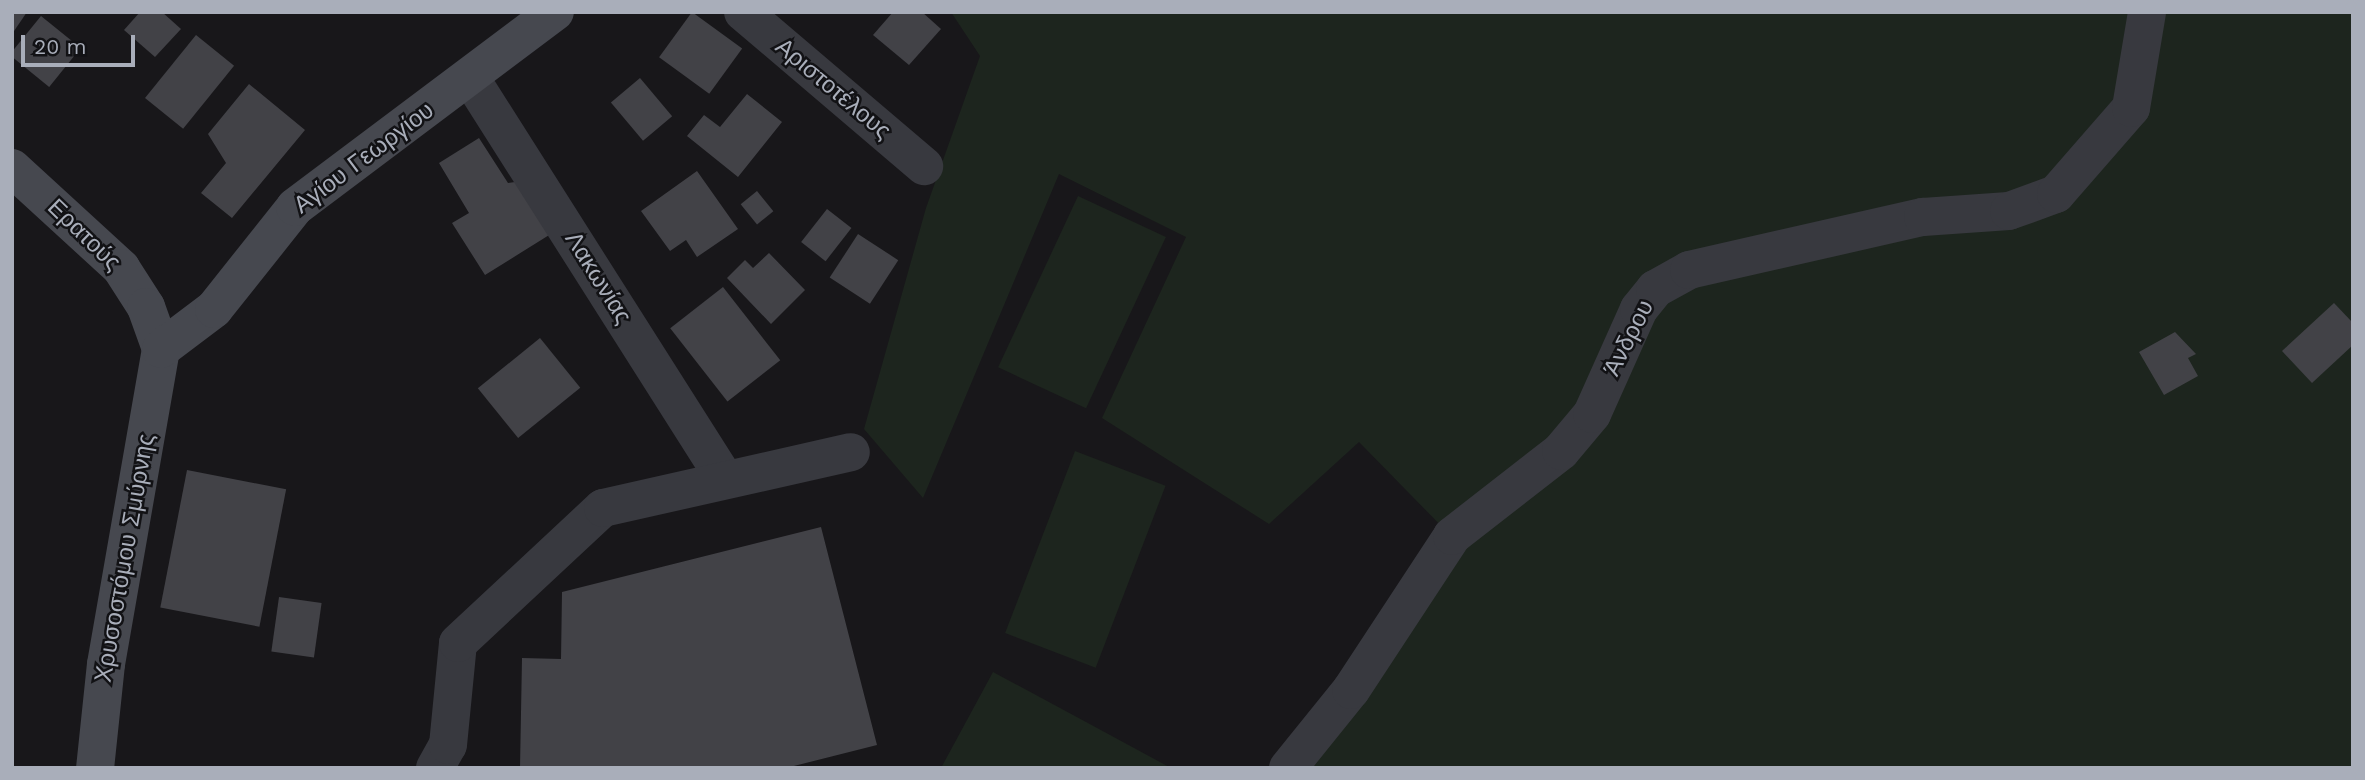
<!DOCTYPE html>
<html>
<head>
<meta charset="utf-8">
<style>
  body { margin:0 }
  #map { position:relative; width:2365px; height:780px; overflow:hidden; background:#18171a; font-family:"Work Sans",sans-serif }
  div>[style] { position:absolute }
  .green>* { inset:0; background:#1d251e; transform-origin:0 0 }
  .building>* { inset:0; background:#424247; transform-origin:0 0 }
  .street>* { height:38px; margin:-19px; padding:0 19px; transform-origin:19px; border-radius:19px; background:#38393f }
  .secondary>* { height:38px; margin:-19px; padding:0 19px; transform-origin:19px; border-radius:19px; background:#46484f }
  span { translate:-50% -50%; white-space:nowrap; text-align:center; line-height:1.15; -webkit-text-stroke:5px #121215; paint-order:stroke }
  .street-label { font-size:24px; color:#a9aeba }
  .frame { position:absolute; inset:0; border:14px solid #a9aeba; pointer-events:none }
  .scale { position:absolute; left:21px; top:35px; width:114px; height:32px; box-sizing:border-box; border:4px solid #a9aeba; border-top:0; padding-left:9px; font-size:21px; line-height:24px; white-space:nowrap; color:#a9aeba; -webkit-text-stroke:5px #121215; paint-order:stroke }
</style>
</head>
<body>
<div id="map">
  <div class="green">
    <div style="clip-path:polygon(951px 12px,2353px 12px,2353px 768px,1270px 768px,1451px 536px,1359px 442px,1269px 524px,1102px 418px,1186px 237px,1059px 174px,923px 498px,864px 429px,926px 208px,980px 56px)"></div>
    <div style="left:1078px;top:196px;width:97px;height:189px;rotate:25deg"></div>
    <div style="left:1075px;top:451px;width:97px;height:195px;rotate:21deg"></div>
    <div style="clip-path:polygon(993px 672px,1086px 722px,1171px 768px,941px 768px)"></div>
  </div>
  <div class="building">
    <div style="clip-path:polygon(12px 12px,27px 12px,12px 34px)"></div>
    <div style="clip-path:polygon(140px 12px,162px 12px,181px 29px,155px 57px,124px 30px)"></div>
    <div style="left:692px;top:12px;width:62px;height:56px;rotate:36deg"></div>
    <div style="clip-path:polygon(893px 12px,922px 12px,941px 29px,909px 65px,873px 35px)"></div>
    <div style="left:41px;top:16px;width:51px;height:50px;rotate:39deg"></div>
    <div style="left:196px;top:35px;width:49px;height:81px;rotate:39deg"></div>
    <div style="left:640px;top:78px;width:50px;height:38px;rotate:50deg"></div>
    <div style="clip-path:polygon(249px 84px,305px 130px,232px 218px,201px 193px,226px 163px,208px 134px)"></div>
    <div style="clip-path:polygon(747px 94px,782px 122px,738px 177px,687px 136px,704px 115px,720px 127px)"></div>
    <div style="clip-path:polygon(479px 138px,508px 183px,522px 181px,554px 232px,485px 275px,452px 223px,469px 213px,439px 163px)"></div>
    <div style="clip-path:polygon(697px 171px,738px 229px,697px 257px,686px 240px,670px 251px,641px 211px)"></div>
    <div style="left:757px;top:191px;width:26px;height:21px;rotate:51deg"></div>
    <div style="left:827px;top:209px;width:31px;height:42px;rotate:38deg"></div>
    <div style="left:858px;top:234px;width:48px;height:52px;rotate:33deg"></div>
    <div style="clip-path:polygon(769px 253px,805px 290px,771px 324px,727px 278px,745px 260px,753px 268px)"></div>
    <div style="left:723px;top:287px;width:93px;height:67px;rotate:52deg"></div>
    <div style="clip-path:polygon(2334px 303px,2353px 323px,2353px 345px,2312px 383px,2282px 351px)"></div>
    <div style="clip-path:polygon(2175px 332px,2196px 354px,2188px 358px,2198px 376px,2164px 395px,2139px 352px)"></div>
    <div style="left:540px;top:338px;width:64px;height:80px;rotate:51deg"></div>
    <div style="left:187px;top:470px;width:101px;height:140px;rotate:11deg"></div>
    <div style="clip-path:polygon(821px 527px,877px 745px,786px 768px,520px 768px,522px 658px,561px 659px,562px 592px)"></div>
    <div style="left:279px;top:597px;width:43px;height:55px;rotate:8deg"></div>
  </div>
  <div class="street">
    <div style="left:743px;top:12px;width:238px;rotate:40.4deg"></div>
    <div style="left:471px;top:79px;width:472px;rotate:57.6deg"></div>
    <div style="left:435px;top:768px;width:26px;rotate:-61deg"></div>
    <div style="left:448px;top:745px;width:102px;rotate:-84.4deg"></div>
    <div style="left:458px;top:643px;width:198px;rotate:-43deg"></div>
    <div style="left:603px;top:508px;width:254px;rotate:-12.7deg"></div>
    <div style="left:1288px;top:768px;width:100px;rotate:-51.1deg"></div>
    <div style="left:1351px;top:690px;width:184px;rotate:-56.7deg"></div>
    <div style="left:1452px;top:536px;width:138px;rotate:-37.9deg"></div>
    <div style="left:1561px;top:451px;width:48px;rotate:-50deg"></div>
    <div style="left:1592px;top:414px;width:115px;rotate:-65.9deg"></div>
    <div style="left:1639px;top:309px;width:26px;rotate:-51deg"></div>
    <div style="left:1655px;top:289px;width:39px;rotate:-29deg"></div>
    <div style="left:1689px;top:270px;width:240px;rotate:-12.8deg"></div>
    <div style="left:1923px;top:217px;width:86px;rotate:-4deg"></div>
    <div style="left:2009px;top:211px;width:50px;rotate:-19.9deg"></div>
    <div style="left:2056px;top:194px;width:114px;rotate:-48.9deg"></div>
    <div style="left:2131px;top:108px;width:97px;rotate:-80.5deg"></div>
  </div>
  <div class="secondary">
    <div style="left:12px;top:168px;width:148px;rotate:42.5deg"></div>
    <div style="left:121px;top:268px;width:46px;rotate:57.3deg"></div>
    <div style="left:146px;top:307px;width:45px;rotate:70.3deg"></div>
    <div style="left:161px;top:349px;width:320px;rotate:99.9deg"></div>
    <div style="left:106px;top:664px;width:105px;rotate:96deg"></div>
    <div style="left:161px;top:349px;width:66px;rotate:-37deg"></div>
    <div style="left:214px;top:309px;width:130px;rotate:-51.5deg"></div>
    <div style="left:295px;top:207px;width:325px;rotate:-36.9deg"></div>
  </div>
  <div class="street-label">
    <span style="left:833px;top:89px;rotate:40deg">Αριστοτέλους</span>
    <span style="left:364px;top:158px;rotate:-37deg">Αγίου Γεωργίου</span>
    <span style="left:84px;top:235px;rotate:44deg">Ερατούς</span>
    <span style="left:598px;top:278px;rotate:58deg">Λακωνίας</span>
    <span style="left:1629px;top:338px;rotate:-63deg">Άνδρου</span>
    <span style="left:125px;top:558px;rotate:-80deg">Χρυσοστόμου Σμύρνης</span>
  </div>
  <div class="frame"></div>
  <div class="scale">20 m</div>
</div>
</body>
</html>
